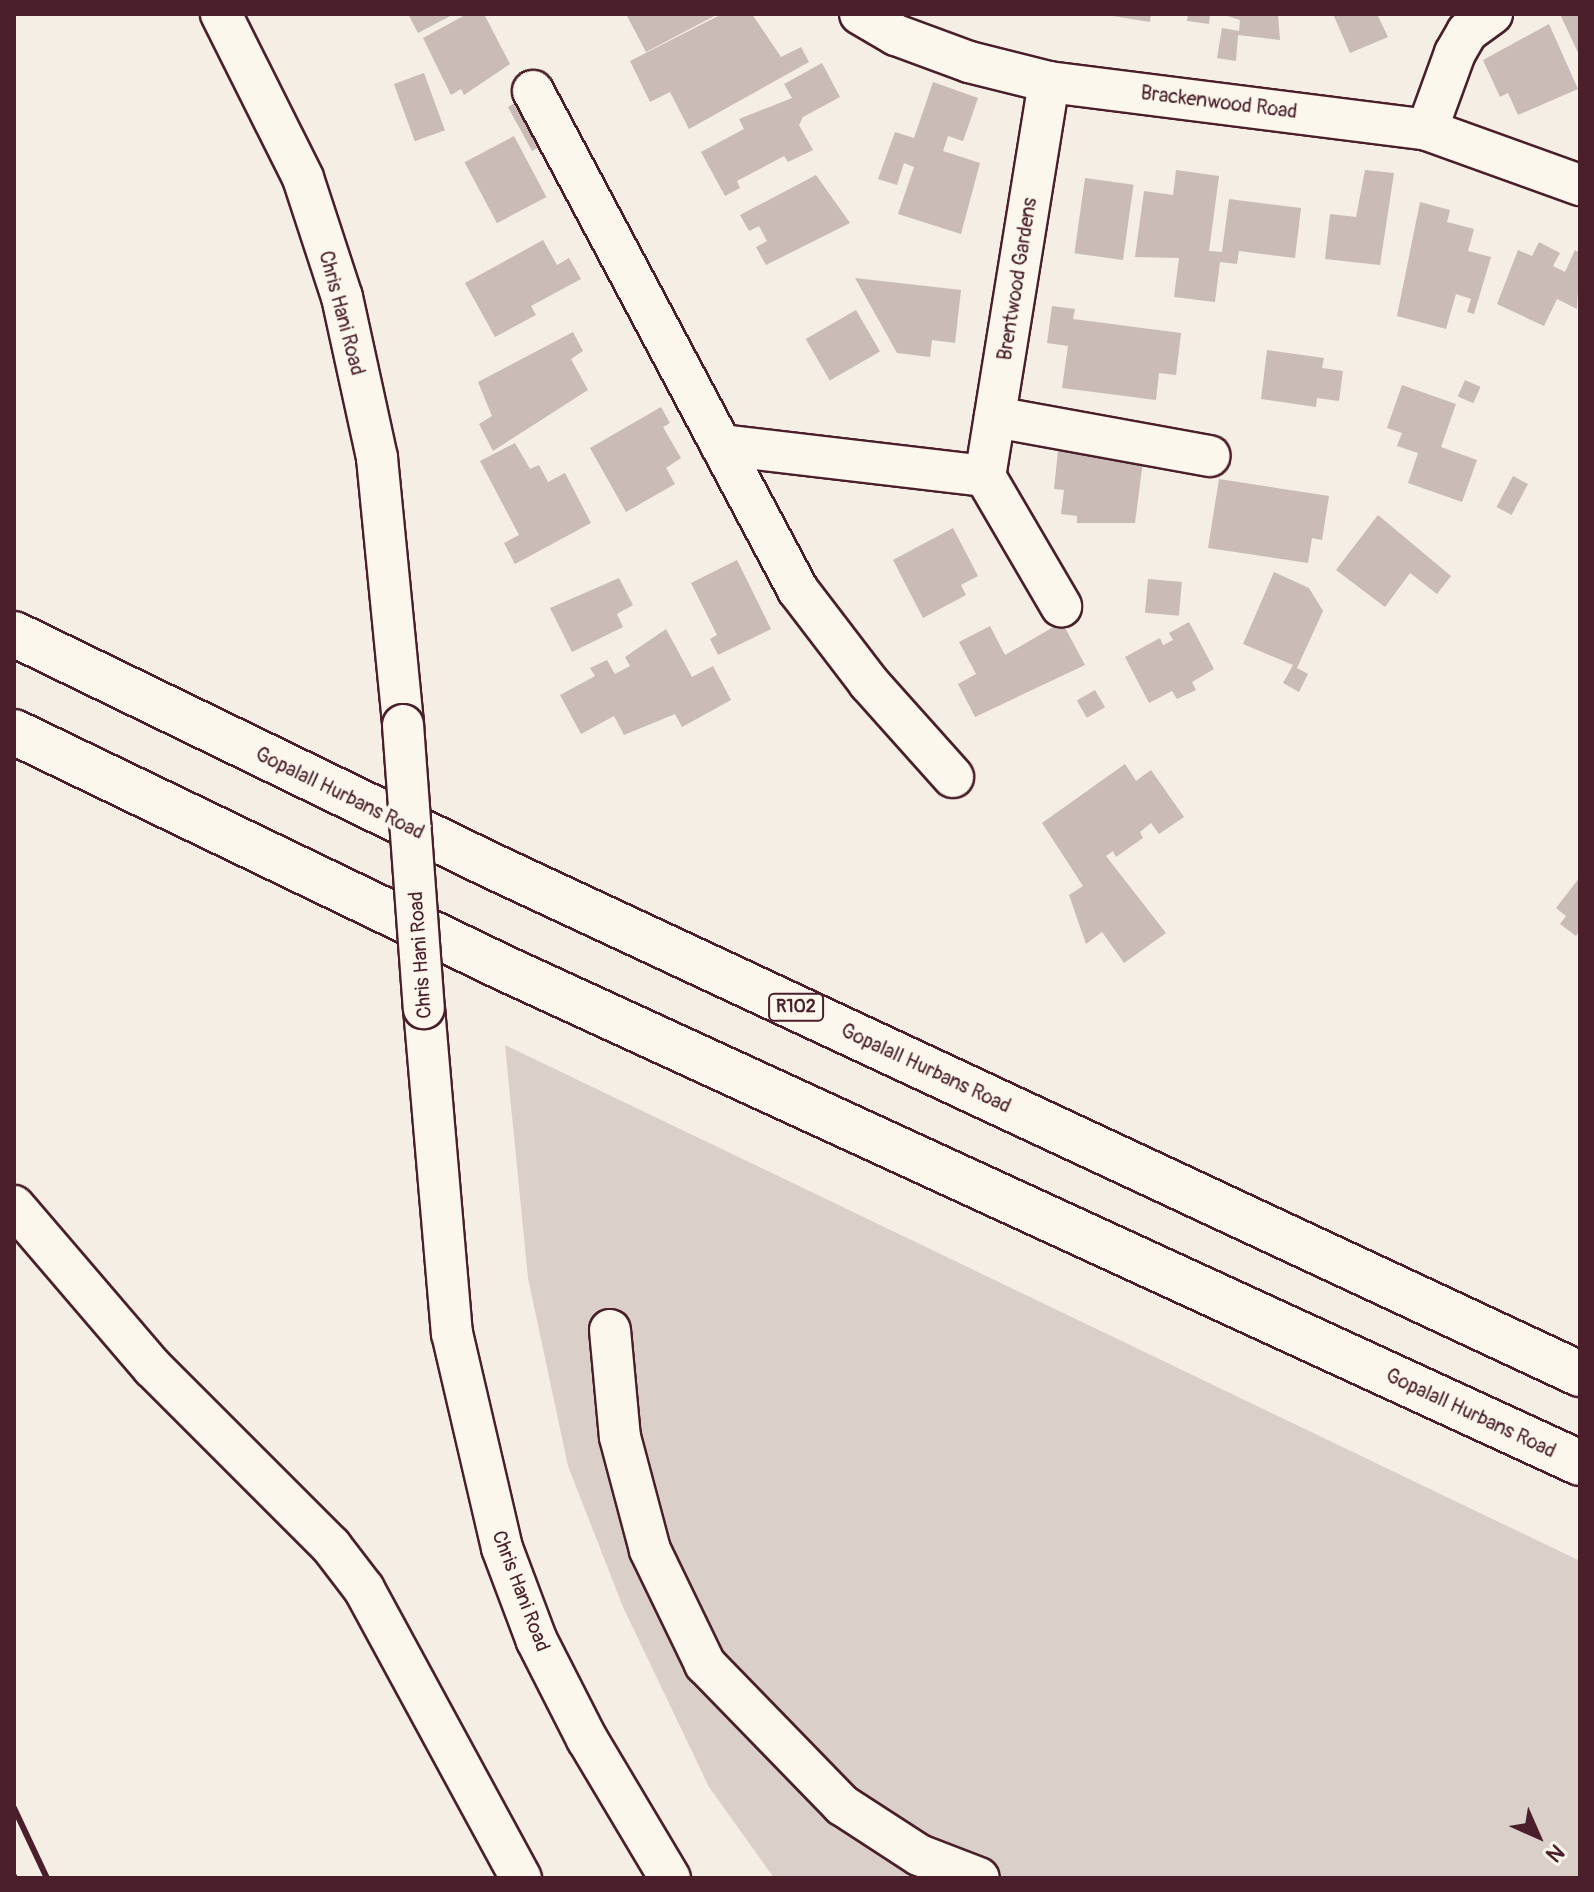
<!DOCTYPE html>
<html>
<head>
<meta charset="utf-8">
<style>
  body { margin:0 }
  #map { position:relative; width:1594px; height:1892px; overflow:hidden; background:#f4eee4; font-family:Pangolin,sans-serif }
  div>[style] { position:absolute }
  .green>* { inset:0; background:#dbd0c9 }
  .building>* { inset:0; background:#cabbb6; transform-origin:0 0 }
  .roads { filter:drop-shadow(2px 0 #4a1f2b) drop-shadow(-2px 0 #4a1f2b) drop-shadow(0 2px #4a1f2b) drop-shadow(0 -2px #4a1f2b) }
  .minor>* { height:40px; margin:-20px; padding:0 20px; transform-origin:20px; border-radius:20px; background:#fbf7ec }
  .highway>* { height:44px; margin:-22px; padding:0 22px; transform-origin:22px; border-radius:22px; background:#fbf7ec }
  .rail>* { height:6px; margin:-3px; padding:0 3px; transform-origin:3px; border-radius:3px; background:#4a1f2b }
  .bridges { filter:drop-shadow(2px 0 #4a1f2b) drop-shadow(-2px 0 #4a1f2b) drop-shadow(0 2px #4a1f2b) drop-shadow(0 -2px #4a1f2b) }
  .minor-bridge>* { height:40px; margin:-20px; padding:0 20px; transform-origin:20px; border-radius:20px; background:#fbf7ec }
  span { translate:-50% -50%; white-space:nowrap; text-align:center; line-height:1.15; -webkit-text-stroke:8px #fbf7ec; paint-order:stroke }
  .shield-label span { padding:2px 6px; background:#fbf7ec; border:2px solid; border-radius:6px; -webkit-text-stroke-width:0 }
  .shield-label { font-size:18px; color:#4a1f2b; font-weight:700 }
  .street-label { font-size:20px; color:#4a1f2b }
  .frame { position:absolute; inset:0; border:16px solid #4a1f2b; pointer-events:none }
  .north { position:absolute; left:1498px; top:1796px; width:80px; height:80px; -webkit-text-stroke:6px #fbf7ec; paint-order:stroke; rotate:135deg; font-size:22px; font-weight:700; line-height:32px; text-align:center; color:#4a1f2b }
  .north::after { content:''; display:block; margin:auto; width:28px; height:36px; background:#4a1f2b; clip-path:polygon(50% 0,100% 100%,50% 72%,0 100%) }
</style>
</head>
<body>
<div id="map">
  <div class="green">
    <div style="clip-path:polygon(505px 1045px,1580px 1561px,1580px 1878px,774px 1878px,709px 1787px,623px 1607px,568px 1466px,528px 1278px)"></div>
  </div>
  <div class="building">
    <div style="clip-path:polygon(408px 14px,454px 14px,418px 33px)"></div>
    <div style="clip-path:polygon(467px 14px,484px 14px,510px 64px,464px 95px,461px 89px,451px 95px,423px 38px)"></div>
    <div style="clip-path:polygon(626px 14px,718px 14px,646px 52px)"></div>
    <div style="clip-path:polygon(722px 14px,752px 14px,781px 57px,801px 47px,809px 62px,689px 129px,670px 92px,650px 102px,630px 61px)"></div>
    <div style="clip-path:polygon(1100px 14px,1151px 14px,1150px 22px)"></div>
    <div style="clip-path:polygon(1188px 14px,1210px 14px,1209px 24px,1187px 21px)"></div>
    <div style="clip-path:polygon(1221px 14px,1278px 14px,1280px 40px,1238px 35px,1236px 61px,1217px 58px,1222px 28px,1239px 31px,1240px 20px)"></div>
    <div style="clip-path:polygon(1333px 14px,1377px 14px,1388px 37px,1350px 53px)"></div>
    <div style="clip-path:polygon(1560px 14px,1580px 14px,1580px 57px)"></div>
    <div style="clip-path:polygon(1549px 24px,1578px 89px,1518px 115px,1508px 93px,1500px 97px,1483px 60px)"></div>
    <div style="clip-path:polygon(822px 63px,840px 97px,803px 117px,799px 125px,813px 150px,788px 162px,784px 156px,737px 181px,740px 188px,725px 196px,701px 152px,744px 129px,739px 119px,792px 98px,784px 84px)"></div>
    <div style="left:424px;top:73px;width:61px;height:32px;rotate:70deg"></div>
    <div style="clip-path:polygon(933px 82px,978px 98px,963px 141px,948px 136px,943px 151px,980px 163px,961px 234px,898px 214px,914px 167px,904px 163px,897px 185px,878px 179px,895px 132px,914px 138px)"></div>
    <div style="left:528px;top:96px;width:50px;height:23px;rotate:61deg"></div>
    <div style="left:514px;top:136px;width:69px;height:56px;rotate:62deg"></div>
    <div style="clip-path:polygon(1176px 170px,1219px 176px,1209px 251px,1222px 252px,1229px 199px,1301px 208px,1295px 258px,1239px 251px,1237px 264px,1220px 262px,1215px 302px,1174px 297px,1179px 258px,1135px 257px,1144px 191px,1173px 195px)"></div>
    <div style="clip-path:polygon(1365px 170px,1394px 173px,1380px 265px,1325px 259px,1330px 214px,1356px 217px)"></div>
    <div style="clip-path:polygon(816px 175px,850px 223px,766px 265px,756px 247px,767px 241px,759px 226px,749px 231px,740px 215px)"></div>
    <div style="left:1085px;top:178px;width:49px;height:76px;rotate:8deg"></div>
    <div style="clip-path:polygon(1420px 202px,1450px 210px,1447px 222px,1474px 229px,1468px 251px,1491px 257px,1474px 314px,1467px 312px,1471px 299px,1456px 294px,1446px 329px,1397px 316px)"></div>
    <div style="clip-path:polygon(543px 240px,557px 265px,569px 258px,581px 279px,531px 306px,536px 315px,495px 337px,465px 283px)"></div>
    <div style="clip-path:polygon(1539px 242px,1560px 253px,1553px 266px,1565px 272px,1575px 250px,1580px 253px,1577px 309px,1557px 299px,1544px 326px,1497px 304px,1518px 250px,1532px 256px)"></div>
    <div style="clip-path:polygon(855px 278px,961px 290px,955px 343px,932px 340px,930px 357px,897px 353px)"></div>
    <div style="clip-path:polygon(1052px 306px,1075px 309px,1073px 319px,1181px 333px,1176px 375px,1159px 373px,1156px 400px,1062px 388px,1068px 346px,1047px 343px)"></div>
    <div style="left:856px;top:310px;width:48px;height:58px;rotate:60deg"></div>
    <div style="clip-path:polygon(573px 332px,583px 351px,571px 359px,588px 390px,493px 451px,479px 424px,492px 416px,478px 382px)"></div>
    <div style="clip-path:polygon(1267px 350px,1324px 358px,1322px 368px,1343px 371px,1339px 401px,1317px 398px,1316px 407px,1261px 399px)"></div>
    <div style="left:1465px;top:380px;width:17px;height:18px;rotate:24deg"></div>
    <div style="clip-path:polygon(1402px 385px,1456px 404px,1441px 447px,1477px 460px,1462px 502px,1408px 483px,1418px 453px,1397px 446px,1402px 433px,1387px 428px)"></div>
    <div style="clip-path:polygon(661px 407px,670px 423px,663px 427px,681px 458px,666px 468px,675px 484px,626px 512px,590px 448px)"></div>
    <div style="clip-path:polygon(515px 443px,530px 469px,539px 465px,548px 482px,565px 473px,591px 523px,515px 564px,504px 543px,519px 535px,480px 461px)"></div>
    <div style="clip-path:polygon(1058px 451px,1143px 461px,1135px 523px,1077px 523px,1077px 516px,1061px 514px,1064px 490px,1054px 489px)"></div>
    <div style="left:1513px;top:476px;width:17px;height:35px;rotate:28deg"></div>
    <div style="clip-path:polygon(1219px 479px,1329px 496px,1322px 540px,1312px 538px,1308px 563px,1208px 548px)"></div>
    <div style="clip-path:polygon(1378px 515px,1451px 576px,1437px 594px,1410px 573px,1385px 607px,1336px 570px)"></div>
    <div style="clip-path:polygon(953px 528px,978px 576px,961px 585px,966px 595px,923px 618px,893px 560px)"></div>
    <div style="clip-path:polygon(737px 560px,771px 629px,718px 655px,710px 639px,717px 635px,691px 583px)"></div>
    <div style="clip-path:polygon(1274px 572px,1309px 588px,1323px 611px,1297px 668px,1308px 674px,1299px 692px,1283px 683px,1293px 665px,1243px 644px)"></div>
    <div style="clip-path:polygon(619px 578px,633px 605px,617px 614px,623px 627px,572px 652px,550px 608px)"></div>
    <div style="left:1148px;top:579px;width:34px;height:34px;rotate:5deg"></div>
    <div style="clip-path:polygon(1062px 622px,1085px 665px,975px 717px,958px 684px,976px 674px,959px 642px,990px 626px,1005px 655px)"></div>
    <div style="clip-path:polygon(1189px 622px,1214px 669px,1192px 682px,1196px 690px,1177px 699px,1172px 691px,1149px 703px,1125px 657px,1160px 638px,1163px 645px,1173px 640px,1169px 633px)"></div>
    <div style="clip-path:polygon(666px 629px,692px 677px,713px 666px,731px 700px,682px 727px,675px 714px,624px 735px,614px 716px,581px 734px,560px 695px,595px 676px,590px 668px,607px 660px,615px 674px,630px 666px,625px 657px)"></div>
    <div style="left:1095px;top:690px;width:20px;height:21px;rotate:60deg"></div>
    <div style="clip-path:polygon(1125px 764px,1136px 781px,1151px 770px,1184px 817px,1159px 834px,1151px 823px,1140px 832px,1143px 838px,1116px 857px,1113px 851px,1106px 856px,1166px 933px,1124px 963px,1102px 932px,1086px 944px,1069px 895px,1083px 886px,1042px 823px)"></div>
    <div style="clip-path:polygon(1580px 877px,1580px 930px,1576px 936px,1560px 924px,1566px 916px,1556px 908px)"></div>
  </div>
  <div class="roads">
    <div class="minor">
      <div style="left:221px;top:14px;width:183px;rotate:63.4deg"></div>
      <div style="left:303px;top:178px;width:125px;rotate:71.9deg"></div>
      <div style="left:342px;top:297px;width:165px;rotate:77.7deg"></div>
      <div style="left:377px;top:458px;width:268px;rotate:84.4deg"></div>
      <div style="left:860px;top:14px;width:42px;rotate:30.3deg"></div>
      <div style="left:896px;top:35px;width:78px;rotate:20.3deg"></div>
      <div style="left:969px;top:62px;width:82px;rotate:14deg"></div>
      <div style="left:1049px;top:82px;width:381px;rotate:7.2deg"></div>
      <div style="left:1427px;top:130px;width:163px;rotate:19.8deg"></div>
      <div style="left:1049px;top:82px;width:399px;rotate:99.2deg"></div>
      <div style="left:985px;top:476px;width:151px;rotate:59.7deg"></div>
      <div style="left:533px;top:91px;width:565px;rotate:62.03deg"></div>
      <div style="left:798px;top:590px;width:117px;rotate:52.6deg"></div>
      <div style="left:869px;top:683px;width:126px;rotate:48.2deg"></div>
      <div style="left:1427px;top:130px;width:82px;rotate:-70deg"></div>
      <div style="left:1455px;top:53px;width:24px;rotate:-60deg"></div>
      <div style="left:1467px;top:32px;width:31px;rotate:-36deg"></div>
      <div style="left:995px;top:417px;width:218px;rotate:10.3deg"></div>
      <div style="left:721px;top:445px;width:266px;rotate:6.7deg"></div>
      <div style="left:424px;top:1008px;width:326px;rotate:85.1deg"></div>
      <div style="left:452px;top:1333px;width:221px;rotate:76.9deg"></div>
      <div style="left:502px;top:1548px;width:99px;rotate:69.4deg"></div>
      <div style="left:537px;top:1641px;width:110px;rotate:63deg"></div>
      <div style="left:587px;top:1739px;width:162px;rotate:59.2deg"></div>
      <div style="left:14px;top:1206px;width:213px;rotate:49.4deg"></div>
      <div style="left:153px;top:1368px;width:252px;rotate:45deg"></div>
      <div style="left:331px;top:1546px;width:54px;rotate:52.5deg"></div>
      <div style="left:364px;top:1589px;width:329px;rotate:61.5deg"></div>
      <div style="left:610px;top:1330px;width:107px;rotate:84.7deg"></div>
      <div style="left:620px;top:1437px;width:117px;rotate:75.1deg"></div>
      <div style="left:650px;top:1550px;width:127px;rotate:64.2deg"></div>
      <div style="left:705px;top:1664px;width:197px;rotate:45.8deg"></div>
      <div style="left:842px;top:1805px;width:92px;rotate:33deg"></div>
      <div style="left:919px;top:1855px;width:64px;rotate:21deg"></div>
    </div>
    <div class="highway">
      <div style="left:14px;top:634px;width:531px;rotate:25.89deg"></div>
      <div style="left:492px;top:866px;width:1201px;rotate:25.03deg"></div>
      <div style="left:14px;top:732px;width:546px;rotate:25.72deg"></div>
      <div style="left:506px;top:969px;width:1182px;rotate:24.7deg"></div>
    </div>
  </div>
  <div class="rail">
    <div style="left:14px;top:1808px;width:77px;rotate:64.8deg"></div>
    <div style="left:14px;top:1876px;width:2px;rotate:63deg"></div>
  </div>
  <div class="bridges">
    <div class="minor-bridge">
      <div style="left:403px;top:725px;width:284px;rotate:85.8deg"></div>
    </div>
  </div>
  <div class="shield-label">
    <span style="left:796px;top:1007px">R102</span>
  </div>
  <div class="street-label">
    <span style="left:1219px;top:102px;rotate:7deg">Brackenwood Road</span>
    <span style="left:1017px;top:279px;rotate:-81deg">Brentwood Gardens</span>
    <span style="left:342px;top:313px;rotate:75deg">Chris Hani Road</span>
    <span style="left:340px;top:793px;rotate:26deg">Gopalall Hurbans Road</span>
    <span style="left:420px;top:955px;rotate:-94deg">Chris Hani Road</span>
    <span style="left:926px;top:1068px;rotate:25deg">Gopalall Hurbans Road</span>
    <span style="left:1471px;top:1413px;rotate:25deg">Gopalall Hurbans Road</span>
    <span style="left:521px;top:1591px;rotate:69deg">Chris Hani Road</span>
  </div>
  <div class="frame"></div>
  <div class="north">N</div>
</div>
</body>
</html>
